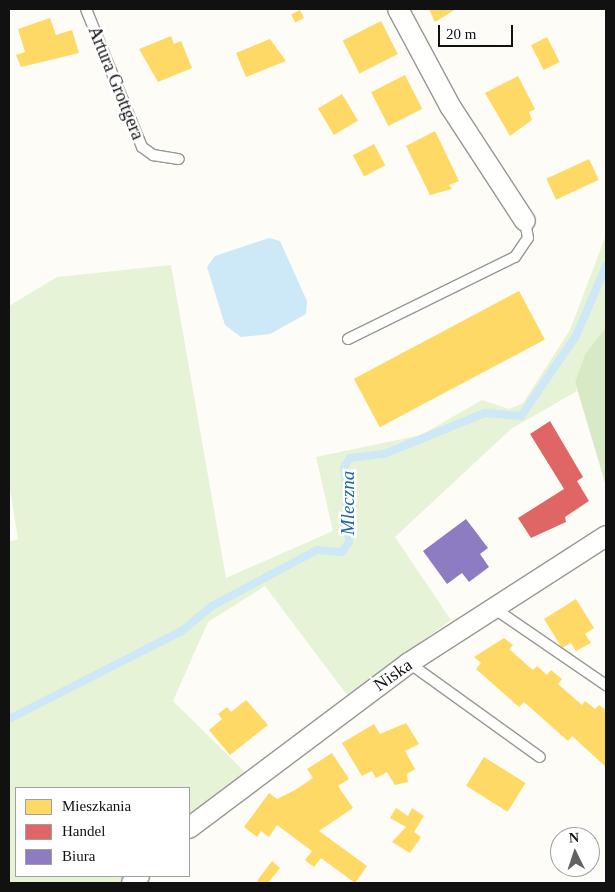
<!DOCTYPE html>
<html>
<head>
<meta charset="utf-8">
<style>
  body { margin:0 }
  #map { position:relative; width:615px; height:892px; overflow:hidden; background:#fdfcf7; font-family:Georgia,serif }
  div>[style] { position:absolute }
  .green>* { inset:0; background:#e7f3d7 }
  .forest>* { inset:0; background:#d8eac5 }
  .water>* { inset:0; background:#cde8f7 }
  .homes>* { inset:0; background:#ffd966; transform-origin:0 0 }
  .shops>* { inset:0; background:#e06666 }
  .offices>* { inset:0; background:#8e7cc3 }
  .stream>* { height:8px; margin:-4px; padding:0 4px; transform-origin:4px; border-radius:4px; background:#cde8f7 }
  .roads { filter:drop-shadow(1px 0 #979795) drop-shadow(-1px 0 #979795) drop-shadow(0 1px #979795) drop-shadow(0 -1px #979795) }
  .service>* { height:10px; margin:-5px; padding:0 5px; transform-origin:5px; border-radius:5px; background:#fffffe }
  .minor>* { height:20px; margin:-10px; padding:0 10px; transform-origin:10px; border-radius:10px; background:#fffffe }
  span { translate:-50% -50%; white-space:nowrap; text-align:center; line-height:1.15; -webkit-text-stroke:5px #fff; paint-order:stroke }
  .street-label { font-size:18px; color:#111 }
  .water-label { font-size:19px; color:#1768a6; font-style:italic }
  .frame { position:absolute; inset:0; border:10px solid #111; pointer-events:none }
  .legend { position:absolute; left:15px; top:787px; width:175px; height:90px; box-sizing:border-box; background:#fff; border:1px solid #a0a0a0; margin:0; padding:6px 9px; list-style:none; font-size:15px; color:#111 }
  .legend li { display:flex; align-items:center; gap:10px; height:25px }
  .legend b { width:25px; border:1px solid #a0a0a0 }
  .north { position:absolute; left:550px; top:827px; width:50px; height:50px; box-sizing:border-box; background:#fff; border:1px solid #a0a0a0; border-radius:50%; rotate:356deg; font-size:14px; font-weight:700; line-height:20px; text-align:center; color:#111 }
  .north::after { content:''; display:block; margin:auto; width:18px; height:22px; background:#646362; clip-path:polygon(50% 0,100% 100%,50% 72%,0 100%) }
  .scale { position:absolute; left:438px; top:25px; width:75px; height:22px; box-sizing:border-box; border:2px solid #111; border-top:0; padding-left:6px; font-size:15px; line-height:18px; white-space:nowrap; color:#111; -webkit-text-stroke:4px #fff; paint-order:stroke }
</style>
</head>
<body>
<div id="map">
  <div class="green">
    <div style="clip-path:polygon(606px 235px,606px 327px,585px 354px,575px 382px,577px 391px,511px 429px,395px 537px,451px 620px,347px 695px,265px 586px,208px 622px,173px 701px,247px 774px,189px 818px,189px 788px,16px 788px,16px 876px,130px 876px,122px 883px,9px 883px,9px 542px,18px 539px,9px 483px,9px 306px,57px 277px,171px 265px,226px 578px,333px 531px,316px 457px,421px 435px,482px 400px,509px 409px,523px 403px,570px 330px)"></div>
  </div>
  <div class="forest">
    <div style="clip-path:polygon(606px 327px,606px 486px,575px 382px,585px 354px)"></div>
  </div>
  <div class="water">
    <div style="clip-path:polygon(269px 238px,280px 241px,307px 301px,306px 314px,270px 334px,241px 337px,225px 325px,207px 267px,215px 256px)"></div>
  </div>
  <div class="homes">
    <div style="clip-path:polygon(429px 9px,456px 9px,435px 22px)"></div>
    <div style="left:300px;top:10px;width:9px;height:10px;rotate:63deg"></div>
    <div style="clip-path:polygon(50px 18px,56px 35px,72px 30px,79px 53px,21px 67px,16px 55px,25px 52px,18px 29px)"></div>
    <div style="left:381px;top:21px;width:37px;height:43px;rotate:63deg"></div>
    <div style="clip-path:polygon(171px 36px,174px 44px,181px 41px,192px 68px,158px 82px,139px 49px)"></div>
    <div style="left:547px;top:37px;width:28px;height:18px;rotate:63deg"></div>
    <div style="clip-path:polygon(270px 39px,286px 61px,246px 77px,236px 53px)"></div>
    <div style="left:405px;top:75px;width:38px;height:38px;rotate:63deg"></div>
    <div style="clip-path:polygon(518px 76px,535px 109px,529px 112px,532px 120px,510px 136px,485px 93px)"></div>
    <div style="left:342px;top:94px;width:31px;height:28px;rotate:59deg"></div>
    <div style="clip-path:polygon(435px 131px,459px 181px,449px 185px,452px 189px,430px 195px,406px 146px)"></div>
    <div style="left:374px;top:144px;width:24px;height:24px;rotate:62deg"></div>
    <div style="left:589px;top:159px;width:23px;height:47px;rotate:65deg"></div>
    <div style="left:519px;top:291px;width:55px;height:187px;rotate:62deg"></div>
    <div style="clip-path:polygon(576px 599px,594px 628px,585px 634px,591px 643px,576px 651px,571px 643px,562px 648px,544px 619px)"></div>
    <div style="clip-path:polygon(504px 638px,513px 645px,509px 649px,533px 670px,537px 666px,547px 675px,551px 670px,562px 679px,558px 684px,582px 705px,585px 701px,595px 709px,599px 705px,606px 710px,606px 767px,572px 736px,568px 741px,524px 702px,519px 707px,476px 669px,481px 663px,474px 657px)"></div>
    <div style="clip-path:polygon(246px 700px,268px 725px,230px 755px,209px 730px,222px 719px,218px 714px,227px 707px,231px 712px)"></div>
    <div style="clip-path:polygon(406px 723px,419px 744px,405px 751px,415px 769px,407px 774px,408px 782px,395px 785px,387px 772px,376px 778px,372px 771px,362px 776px,342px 743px,374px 724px,380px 734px)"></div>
    <div style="clip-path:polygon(332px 753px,349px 779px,338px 786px,353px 808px,319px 831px,367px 866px,355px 883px,321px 858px,314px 867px,305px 860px,312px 851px,277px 825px,269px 837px,261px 831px,257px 837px,244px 827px,269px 793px,277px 799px,295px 790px,313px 778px,307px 769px)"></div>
    <div style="left:484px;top:757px;width:49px;height:34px;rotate:32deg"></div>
    <div style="clip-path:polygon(396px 808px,408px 816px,412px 808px,424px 816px,414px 832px,421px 837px,410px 853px,392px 842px,406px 827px,390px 818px)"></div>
    <div style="clip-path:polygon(272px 861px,280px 868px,268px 883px,260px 883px,257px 881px)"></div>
  </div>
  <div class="shops">
    <div style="clip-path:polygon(550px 421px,583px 477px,577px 481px,589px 501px,565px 517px,566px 522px,531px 538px,518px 518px,564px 489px,530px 434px)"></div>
  </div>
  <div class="offices">
    <div style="clip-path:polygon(466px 519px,488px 548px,480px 554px,489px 567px,469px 582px,462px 573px,447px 584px,423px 551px)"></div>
  </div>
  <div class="stream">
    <div style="left:9px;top:719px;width:194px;rotate:-27deg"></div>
    <div style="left:182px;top:631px;width:39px;rotate:-40deg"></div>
    <div style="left:212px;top:606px;width:119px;rotate:-28.1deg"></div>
    <div style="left:317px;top:550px;width:25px;rotate:5deg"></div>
    <div style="left:342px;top:552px;width:12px;rotate:-55deg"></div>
    <div style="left:349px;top:542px;width:75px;rotate:-93.8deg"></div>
    <div style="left:344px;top:467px;width:11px;rotate:-56deg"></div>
    <div style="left:350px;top:458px;width:34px;rotate:-7deg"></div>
    <div style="left:384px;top:454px;width:109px;rotate:-22.1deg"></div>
    <div style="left:485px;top:413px;width:36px;rotate:5deg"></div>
    <div style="left:521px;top:416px;width:97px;rotate:-55.5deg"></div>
    <div style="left:576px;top:336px;width:76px;rotate:-66.8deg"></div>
  </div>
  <div class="roads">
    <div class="service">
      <div style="left:86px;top:9px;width:149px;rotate:67.9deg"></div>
      <div style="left:142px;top:147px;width:14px;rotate:36deg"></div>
      <div style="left:153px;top:155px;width:26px;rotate:9deg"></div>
      <div style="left:348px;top:339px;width:186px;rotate:-26.2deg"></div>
      <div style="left:515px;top:257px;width:23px;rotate:-56deg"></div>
      <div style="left:528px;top:238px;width:17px;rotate:-100deg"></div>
      <div style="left:495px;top:609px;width:135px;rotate:34.4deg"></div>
      <div style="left:409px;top:663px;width:161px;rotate:35.7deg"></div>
    </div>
    <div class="minor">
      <div style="left:398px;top:9px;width:110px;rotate:61.8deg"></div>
      <div style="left:450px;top:106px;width:137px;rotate:56.9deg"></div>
      <div style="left:189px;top:828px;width:275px;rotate:-36.9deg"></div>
      <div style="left:409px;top:663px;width:234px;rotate:-32.8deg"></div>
      <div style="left:132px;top:883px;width:10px;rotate:-45deg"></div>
    </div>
  </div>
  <div class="street-label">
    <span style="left:116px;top:83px;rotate:68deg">Artura Grottgera</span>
    <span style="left:393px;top:675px;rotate:-35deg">Niska</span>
  </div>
  <div class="water-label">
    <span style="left:348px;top:503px;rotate:-90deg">Mleczna</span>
  </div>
  <div class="frame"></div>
  <ul class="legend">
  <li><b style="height:14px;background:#ffd966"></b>Mieszkania</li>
  <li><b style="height:14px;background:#e06666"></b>Handel</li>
  <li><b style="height:14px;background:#8e7cc3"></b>Biura</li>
  </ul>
  <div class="north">N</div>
  <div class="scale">20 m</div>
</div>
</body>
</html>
